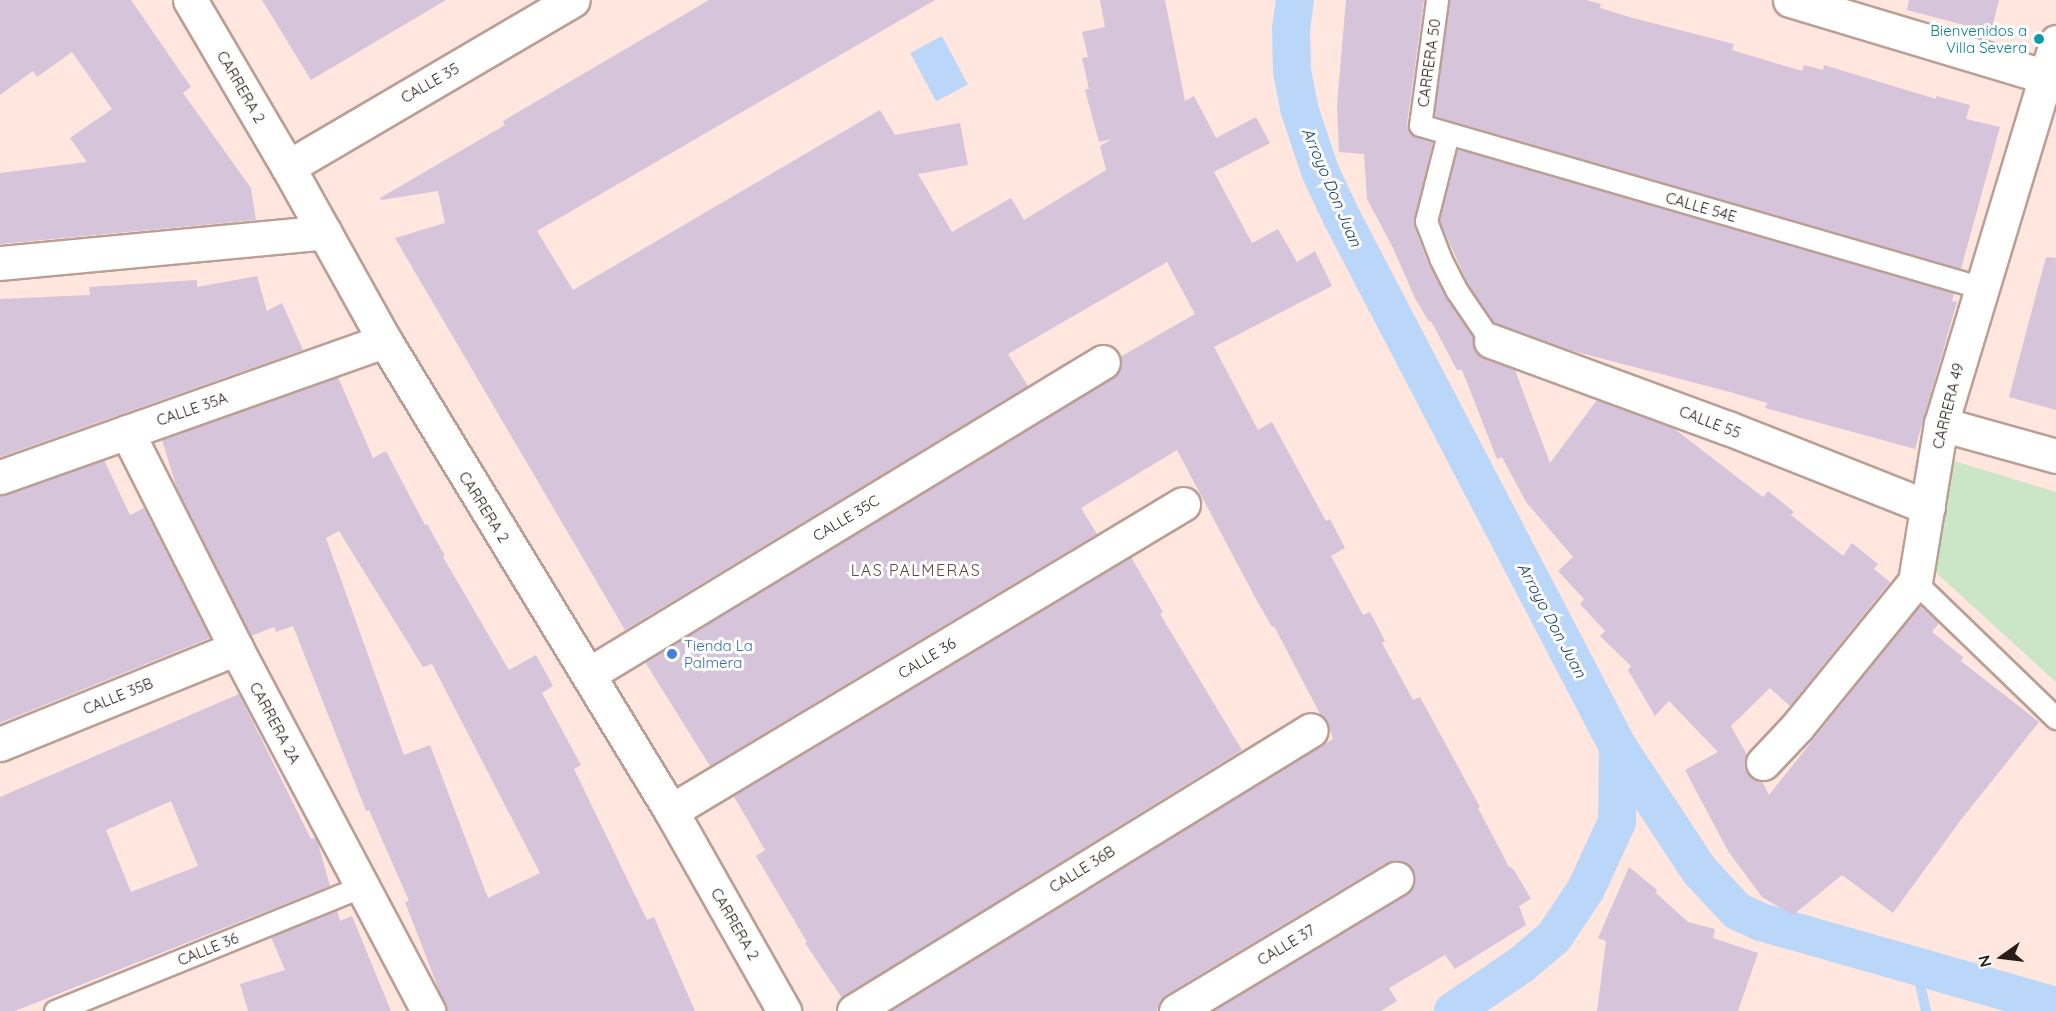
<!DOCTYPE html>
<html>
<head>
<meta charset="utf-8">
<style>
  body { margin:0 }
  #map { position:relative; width:2056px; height:1011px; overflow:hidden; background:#ffe6de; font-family:Quicksand,sans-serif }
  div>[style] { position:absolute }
  .green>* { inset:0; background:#cbe6c7 }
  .water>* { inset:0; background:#bad7f9; transform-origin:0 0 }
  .stream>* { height:10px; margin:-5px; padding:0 5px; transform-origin:5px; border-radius:5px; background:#bad7f9 }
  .canal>* { height:38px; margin:-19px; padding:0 19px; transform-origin:19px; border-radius:19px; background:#bad7f9 }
  .building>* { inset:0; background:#d6c4db }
  .roads { filter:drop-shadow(2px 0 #bb9e94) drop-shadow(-2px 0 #bb9e94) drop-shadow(0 2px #bb9e94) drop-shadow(0 -2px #bb9e94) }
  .service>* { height:21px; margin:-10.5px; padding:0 10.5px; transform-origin:10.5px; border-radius:10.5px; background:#fff }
  .minor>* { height:33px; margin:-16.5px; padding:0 16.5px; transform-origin:16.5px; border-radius:16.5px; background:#fff }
  .tertiary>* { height:33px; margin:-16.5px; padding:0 16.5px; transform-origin:16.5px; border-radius:16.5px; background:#fff }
  .dots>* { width:16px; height:16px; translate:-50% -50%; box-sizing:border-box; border:3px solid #fff; border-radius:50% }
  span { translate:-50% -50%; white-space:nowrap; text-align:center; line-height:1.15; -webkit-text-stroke:6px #fff; paint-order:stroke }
  .culture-label { font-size:15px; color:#0d838f }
  .right { translate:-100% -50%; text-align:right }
  .street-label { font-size:15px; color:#281d19 }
  .shop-label { font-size:15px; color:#366cbe }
  .left { translate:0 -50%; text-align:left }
  .water-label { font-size:16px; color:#153c68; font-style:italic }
  .neighbourhood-label { font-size:16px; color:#60473f; letter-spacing:1.5px }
  .north { position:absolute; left:1972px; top:927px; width:60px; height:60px; -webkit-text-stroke:4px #fff; paint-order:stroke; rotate:256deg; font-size:16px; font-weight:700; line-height:24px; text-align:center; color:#281d19 }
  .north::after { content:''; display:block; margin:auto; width:21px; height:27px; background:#281d19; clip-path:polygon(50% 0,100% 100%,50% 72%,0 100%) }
</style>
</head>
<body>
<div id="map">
  <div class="green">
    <div style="clip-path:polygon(1951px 460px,2056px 492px,2056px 682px,1932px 569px)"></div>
  </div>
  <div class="water">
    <div style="left:942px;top:36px;width:55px;height:36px;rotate:62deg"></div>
  </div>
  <div class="stream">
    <div style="left:1916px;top:966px;width:46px;rotate:77.5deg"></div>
  </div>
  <div class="canal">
    <div style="left:1295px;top:0;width:28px;rotate:98deg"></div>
    <div style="left:1291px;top:28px;width:43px;rotate:88.7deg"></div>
    <div style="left:1292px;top:71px;width:38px;rotate:79deg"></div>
    <div style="left:1299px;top:108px;width:66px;rotate:71.6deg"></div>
    <div style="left:1320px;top:171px;width:50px;rotate:65deg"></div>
    <div style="left:1341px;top:216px;width:599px;rotate:62.45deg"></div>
    <div style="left:1618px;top:747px;width:147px;rotate:56.6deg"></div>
    <div style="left:1699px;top:870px;width:56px;rotate:47.2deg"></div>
    <div style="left:1737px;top:911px;width:26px;rotate:25deg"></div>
    <div style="left:1761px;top:922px;width:307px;rotate:15.9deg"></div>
    <div style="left:1453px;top:1011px;width:82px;rotate:-34.1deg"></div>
    <div style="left:1521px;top:965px;width:43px;rotate:-40.3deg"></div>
    <div style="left:1554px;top:937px;width:58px;rotate:-56.3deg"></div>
    <div style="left:1586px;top:889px;width:74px;rotate:-65.2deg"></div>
    <div style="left:1617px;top:822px;width:75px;rotate:-89.2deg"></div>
  </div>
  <div class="building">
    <div style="clip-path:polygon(0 0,131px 0,191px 87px,183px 93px,251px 188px,256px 220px,0 244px,0 173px,87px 162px,70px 138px,112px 109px,72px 52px,37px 77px,33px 71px,0 95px)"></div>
    <div style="clip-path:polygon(262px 0,446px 0,311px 80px)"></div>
    <div style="clip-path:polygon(709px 0,935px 0,537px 231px,573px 290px,880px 110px,895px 135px,960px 123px,968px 165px,918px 174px,952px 232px,1011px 198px,1024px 220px,1106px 170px,1100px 146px,1112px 139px,1099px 142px,1085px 90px,1089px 89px,1082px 58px,1088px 57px,1082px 32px,1105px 27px,1100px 0,1165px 0,1185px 101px,1194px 96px,1216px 138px,1256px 117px,1270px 143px,1214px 172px,1252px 243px,1278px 229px,1297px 262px,1315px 251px,1332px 286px,1214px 347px,1258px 430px,1272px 422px,1326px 521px,1330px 519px,1345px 548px,1331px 556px,1363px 615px,1370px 612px,1385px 641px,1382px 643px,1413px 700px,1420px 697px,1480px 807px,1478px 808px,1508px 865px,1506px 867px,1509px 866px,1514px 870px,1531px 899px,1519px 906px,1526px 925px,1455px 969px,1445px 955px,1389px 988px,1397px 1001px,1381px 1011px,1212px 1011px,1406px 895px,1413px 888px,1415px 878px,1412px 870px,1406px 863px,1395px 860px,1386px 863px,1166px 995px,1160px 1001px,1157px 1011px,890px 1011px,1333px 739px,1327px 721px,1320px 714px,1274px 626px,1272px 627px,1256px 599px,1177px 450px,1081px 508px,1097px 534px,710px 766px,645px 662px,1113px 378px,1120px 370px,1120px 357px,1195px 314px,1167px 262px,1008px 354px,1028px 386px,625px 630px,395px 238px,445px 223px,438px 191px,381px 200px,380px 198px,505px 125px,503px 121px)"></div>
    <div style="clip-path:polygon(1346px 0,1424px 0,1407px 124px,1412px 135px,1433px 142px,1414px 226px,1428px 263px,1446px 297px,1473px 337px,1476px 353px,1485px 359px,1515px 370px,1550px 463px,1597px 400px,1672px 427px,1763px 497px,1768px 491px,1794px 512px,1791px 515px,1843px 556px,1852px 543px,1878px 564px,1874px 569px,1890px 582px,1790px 706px,1770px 688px,1731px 726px,1747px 755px,1745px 768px,1750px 776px,1762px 781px,1769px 795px,1920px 606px,1939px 623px,1932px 632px,1963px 657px,1961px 661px,2039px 722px,1960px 821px,1893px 913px,1842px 875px,1793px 915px,1762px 897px,1728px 851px,1685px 770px,1718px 752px,1669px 701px,1655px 716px,1628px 670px,1631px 666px,1600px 636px,1605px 631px,1580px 604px,1584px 599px,1558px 571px,1573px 557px,1526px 502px,1502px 457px,1497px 459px,1462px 370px,1457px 370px,1431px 321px,1429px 322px,1415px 298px,1393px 248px,1367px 199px,1364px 154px,1339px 152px,1337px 105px)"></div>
    <div style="clip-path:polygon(1449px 0,1586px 0,1601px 4px,1600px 8px,1633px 18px,1734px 44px,1732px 50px,1802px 71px,1804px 65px,1823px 70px,1824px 65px,1936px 99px,1936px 96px,1970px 105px,1966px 119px,2000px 127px,1961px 269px,1434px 116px)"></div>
    <div style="clip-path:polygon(1909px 0,1999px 0,1991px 32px,1907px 10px)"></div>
    <div style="clip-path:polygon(1457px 149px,1954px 293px,1952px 301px,1957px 302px,1915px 449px,1765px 408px,1767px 403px,1730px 392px,1573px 351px,1494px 323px,1468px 284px,1439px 220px)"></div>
    <div style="clip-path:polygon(2046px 257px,2056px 258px,2056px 410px,2009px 397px)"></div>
    <div style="clip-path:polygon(257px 276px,267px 311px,282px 303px,303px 350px,0 457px,0 299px,90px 295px,89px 287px,197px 280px,197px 287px)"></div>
    <div style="clip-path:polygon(evenodd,338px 377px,373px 458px,386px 451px,425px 525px,427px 524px,445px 556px,443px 557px,509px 670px,536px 655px,553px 686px,542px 693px,581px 765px,574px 769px,647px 920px,654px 917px,695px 1011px,447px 1011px,405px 902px,409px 901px,369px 810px,366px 811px,293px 626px,276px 632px,274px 627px,251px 636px,178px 492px,162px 440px,338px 377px,339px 531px,423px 667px,432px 664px,540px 873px,488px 898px,430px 745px,404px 755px,326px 538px,339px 531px)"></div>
    <div style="clip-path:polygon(104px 460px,130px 515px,144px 508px,210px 638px,0 723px,0 495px)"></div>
    <div style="clip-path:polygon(1131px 557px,1163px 612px,1160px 614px,1242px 750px,842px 998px,805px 943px,807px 942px,756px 856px,765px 850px,733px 795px)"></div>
    <div style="clip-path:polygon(evenodd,239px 694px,311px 839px,315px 838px,318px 843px,330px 886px,15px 1011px,0 1011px,0 797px,239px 694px,171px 801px,198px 866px,131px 892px,106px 830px,171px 801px)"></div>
    <div style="clip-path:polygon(1629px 867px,1657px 890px,1656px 893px,1688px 922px,1715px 929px,1713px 938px,1758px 953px,1738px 1011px,1597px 1011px,1606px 941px,1598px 938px)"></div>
    <div style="clip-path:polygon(337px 910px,340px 921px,352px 916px,391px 1011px,248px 1011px,240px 984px,285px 970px,271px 937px)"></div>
  </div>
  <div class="roads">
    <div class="service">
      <div style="left:1437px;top:0;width:126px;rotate:97.7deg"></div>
      <div style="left:1420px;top:125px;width:585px;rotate:16.17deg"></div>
      <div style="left:1448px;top:134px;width:90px;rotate:104.2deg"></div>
      <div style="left:1426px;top:221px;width:40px;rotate:69deg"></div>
      <div style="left:1440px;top:258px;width:37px;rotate:63deg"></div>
      <div style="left:1457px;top:291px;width:60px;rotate:55.8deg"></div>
      <div style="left:1915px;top:582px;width:196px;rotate:44deg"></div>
      <div style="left:55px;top:1011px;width:330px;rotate:-22.1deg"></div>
    </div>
    <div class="minor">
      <div style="left:1790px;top:0;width:278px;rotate:16.7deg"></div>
      <div style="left:288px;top:167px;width:330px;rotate:-30.4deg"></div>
      <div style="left:0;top:263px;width:326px;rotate:-5.4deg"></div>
      <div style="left:1491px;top:341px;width:252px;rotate:20.2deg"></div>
      <div style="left:1728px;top:428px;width:215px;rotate:21.6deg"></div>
      <div style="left:1941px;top:424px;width:119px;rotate:15.5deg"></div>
      <div style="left:127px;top:432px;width:242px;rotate:63.2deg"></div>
      <div style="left:236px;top:648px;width:411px;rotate:62.1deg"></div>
      <div style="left:0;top:477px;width:408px;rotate:-19.5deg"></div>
      <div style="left:589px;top:674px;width:601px;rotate:-31.26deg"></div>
      <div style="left:0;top:744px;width:255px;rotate:-22.1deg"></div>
      <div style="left:1763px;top:763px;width:50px;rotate:-46.6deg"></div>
      <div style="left:1797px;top:727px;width:187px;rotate:-50.9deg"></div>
      <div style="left:1915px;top:582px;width:160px;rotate:-80.7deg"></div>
      <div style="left:1941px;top:424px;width:399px;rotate:-73.2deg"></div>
      <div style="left:671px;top:811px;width:597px;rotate:-30.95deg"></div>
      <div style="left:854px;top:1011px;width:536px;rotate:-31.59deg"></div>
      <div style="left:1176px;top:1011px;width:257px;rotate:-31deg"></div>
    </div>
    <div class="tertiary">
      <div style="left:190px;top:0;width:194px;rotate:59.6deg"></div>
      <div style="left:288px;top:167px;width:199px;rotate:60.9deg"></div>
      <div style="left:385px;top:341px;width:550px;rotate:58.68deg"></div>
      <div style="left:671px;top:811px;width:230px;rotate:60.5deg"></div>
    </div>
  </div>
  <div class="dots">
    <div style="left:2039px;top:39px;background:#0f9aa8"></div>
    <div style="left:672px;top:654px;background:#3f7fe0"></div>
  </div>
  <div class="culture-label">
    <span class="right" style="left:2027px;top:39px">Bienvenidos a<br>Villa Severa</span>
  </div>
  <div class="street-label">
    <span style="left:1429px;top:63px;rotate:-82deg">CARRERA 50</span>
    <span style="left:430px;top:83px;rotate:-30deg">CALLE 35</span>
    <span style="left:241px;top:87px;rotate:60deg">CARRERA 2</span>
    <span style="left:1701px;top:207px;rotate:16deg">CALLE 54E</span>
    <span style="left:1948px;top:406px;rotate:-76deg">CARRERA 49</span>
    <span style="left:192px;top:409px;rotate:-19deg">CALLE 35A</span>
    <span style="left:1710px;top:422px;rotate:21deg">CALLE 55</span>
    <span style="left:484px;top:507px;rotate:58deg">CARRERA 2</span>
    <span style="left:846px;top:518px;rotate:-31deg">CALLE 35C</span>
    <span style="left:927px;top:658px;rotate:-31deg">CALLE 36</span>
    <span style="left:118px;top:696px;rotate:-22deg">CALLE 35B</span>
    <span style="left:275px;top:723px;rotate:62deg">CARRERA 2A</span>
    <span style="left:1082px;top:869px;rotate:-32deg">CALLE 36B</span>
    <span style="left:735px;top:924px;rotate:60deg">CARRERA 2</span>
    <span style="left:1286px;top:945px;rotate:-31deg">CALLE 37</span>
    <span style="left:208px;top:949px;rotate:-22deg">CALLE 36</span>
  </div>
  <div class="shop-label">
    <span class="left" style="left:684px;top:654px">Tienda La<br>Palmera</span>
  </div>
  <div class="water-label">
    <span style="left:1332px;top:187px;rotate:67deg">Arroyo Don Juan</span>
    <span style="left:1552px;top:620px;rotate:62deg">Arroyo Don Juan</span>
  </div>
  <div class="neighbourhood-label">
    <span style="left:916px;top:570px">LAS PALMERAS</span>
  </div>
  <div class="north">N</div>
</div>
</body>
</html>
